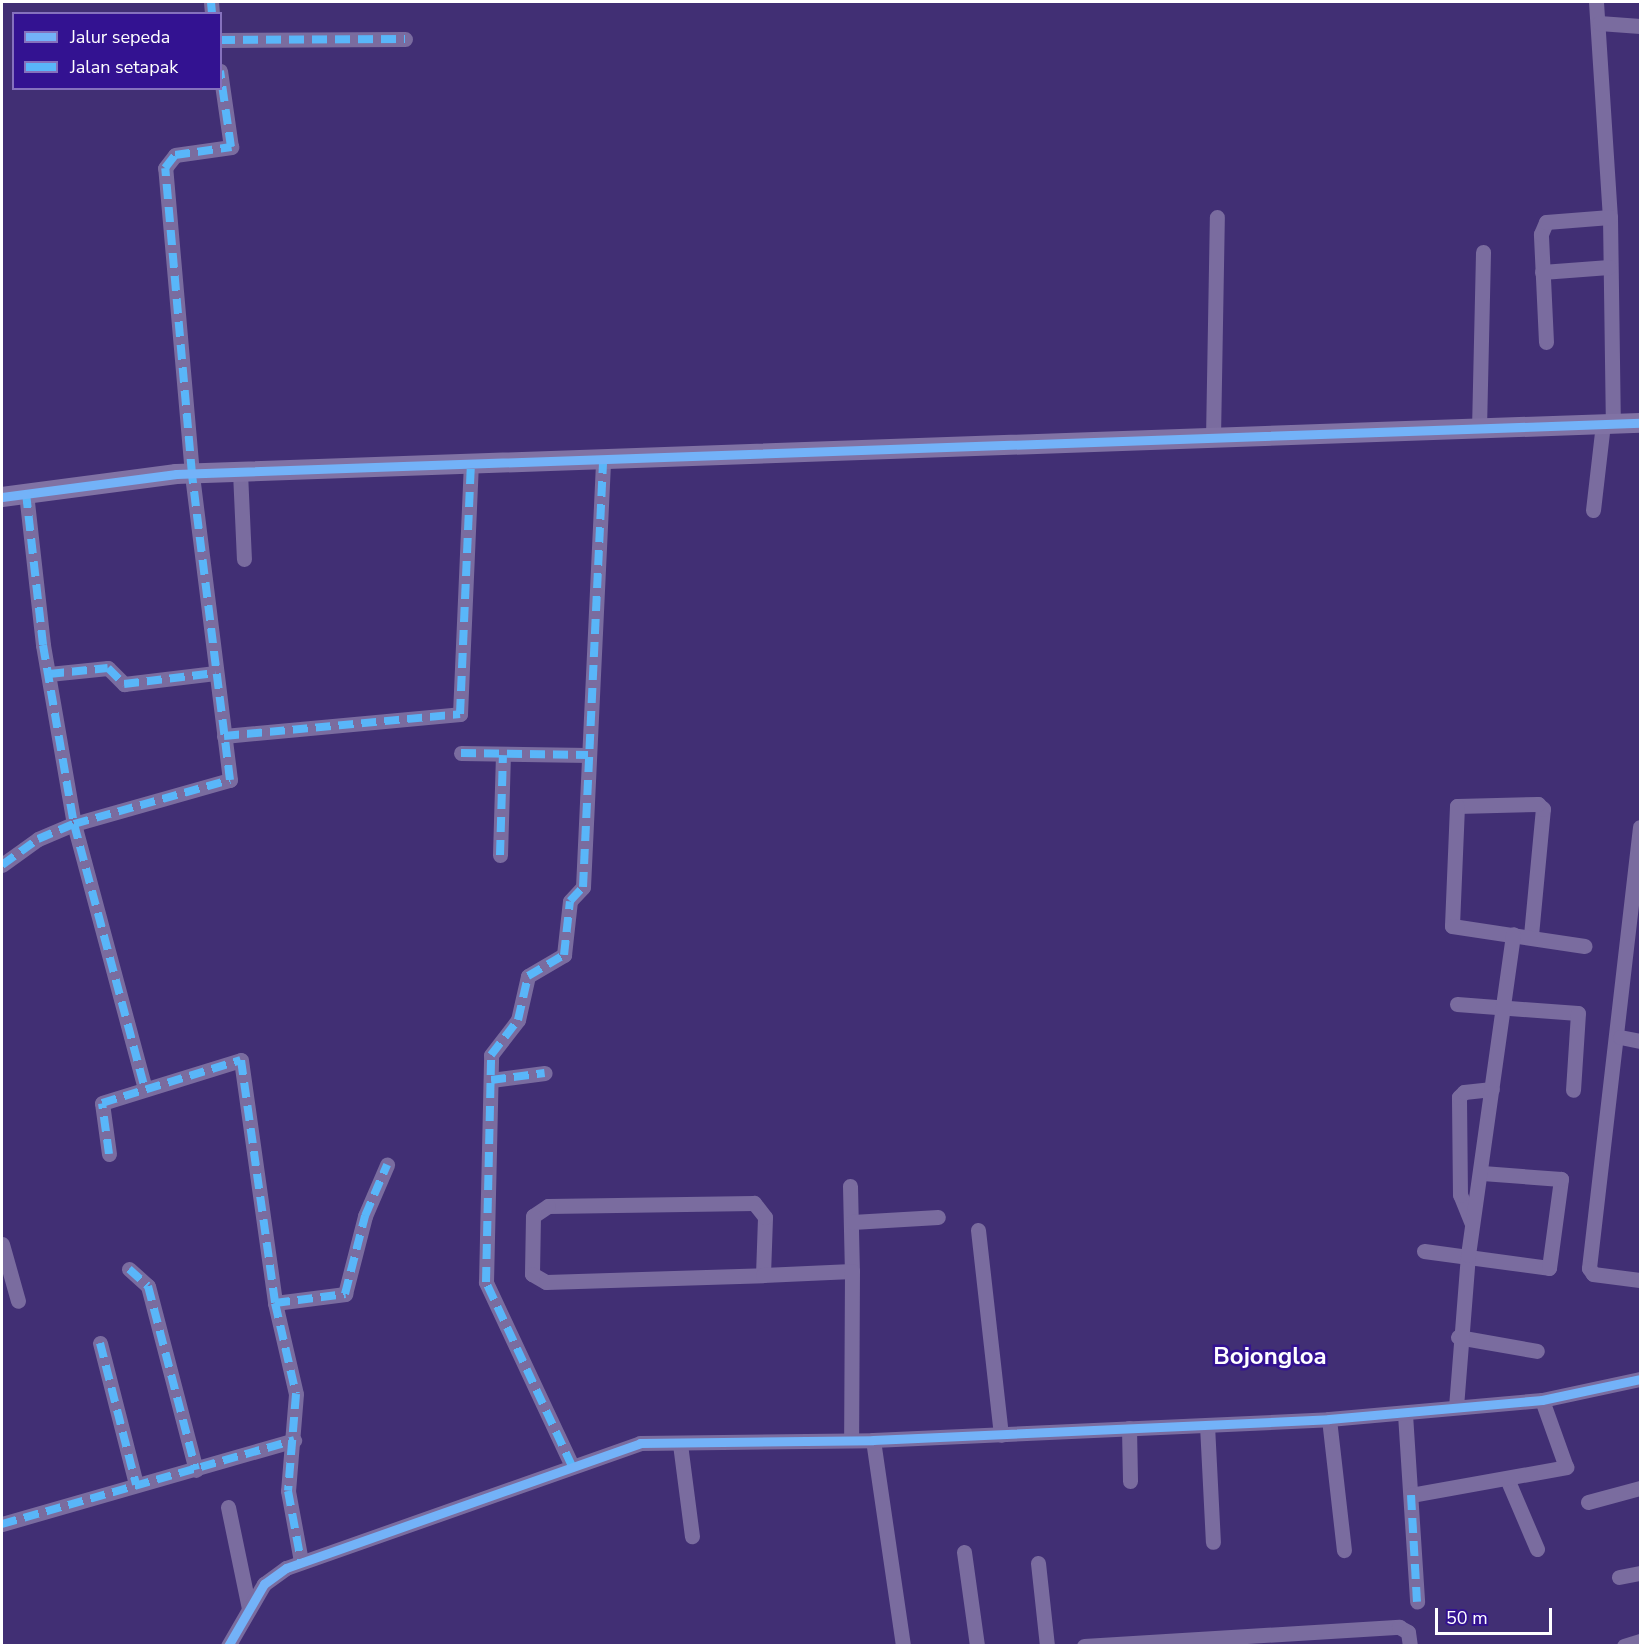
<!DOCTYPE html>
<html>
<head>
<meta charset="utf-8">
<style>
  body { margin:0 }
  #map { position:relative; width:1642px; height:1647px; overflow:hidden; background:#412f74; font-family:"Nunito Sans",sans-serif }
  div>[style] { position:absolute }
  .street>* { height:15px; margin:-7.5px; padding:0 7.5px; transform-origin:7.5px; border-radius:7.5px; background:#7a6c9f }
  .secondary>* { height:20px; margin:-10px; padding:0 10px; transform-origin:10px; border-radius:10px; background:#8072a4 }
  .quiet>* { height:8px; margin-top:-4px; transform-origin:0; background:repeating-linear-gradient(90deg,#59b6f9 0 15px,transparent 0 23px) }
  .cycleway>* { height:9px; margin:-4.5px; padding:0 4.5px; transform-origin:4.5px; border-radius:4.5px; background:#73b2f8 }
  span { translate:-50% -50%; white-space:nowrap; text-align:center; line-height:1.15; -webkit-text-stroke:5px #331291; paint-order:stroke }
  .quarter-label { font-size:24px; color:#fff; font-weight:700 }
  .frame { position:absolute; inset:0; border:3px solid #fff; pointer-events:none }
  .legend { position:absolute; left:12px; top:12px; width:210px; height:78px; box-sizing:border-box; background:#331291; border:2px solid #8571bd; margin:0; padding:8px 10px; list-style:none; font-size:18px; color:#fff }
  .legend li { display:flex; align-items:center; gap:12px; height:30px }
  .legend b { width:30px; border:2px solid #8571bd }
  .scale { position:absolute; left:1435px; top:1608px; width:117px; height:27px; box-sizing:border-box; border:3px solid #fff; border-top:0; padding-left:8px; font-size:18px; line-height:21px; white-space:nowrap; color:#fff; -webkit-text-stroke:4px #331291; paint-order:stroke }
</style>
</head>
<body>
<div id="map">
  <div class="street">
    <div style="left:211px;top:2px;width:12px;rotate:85deg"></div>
    <div style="left:1596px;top:2px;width:215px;rotate:86.3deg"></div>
    <div style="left:1610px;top:217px;width:207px;rotate:89.2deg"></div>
    <div style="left:1599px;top:23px;width:41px;rotate:4.2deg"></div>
    <div style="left:220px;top:40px;width:185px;rotate:-0.3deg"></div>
    <div style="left:1542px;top:272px;width:67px;rotate:-4.3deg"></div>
    <div style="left:1546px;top:342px;width:108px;rotate:-92.7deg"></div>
    <div style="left:1541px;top:234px;width:13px;rotate:-67deg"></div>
    <div style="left:1546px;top:222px;width:64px;rotate:-4.5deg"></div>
    <div style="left:1479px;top:429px;width:177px;rotate:-88.7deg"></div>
    <div style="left:1213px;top:438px;width:221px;rotate:-89deg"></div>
    <div style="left:240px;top:472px;width:87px;rotate:87.4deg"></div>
    <div style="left:26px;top:493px;width:153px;rotate:83.6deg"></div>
    <div style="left:43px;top:645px;width:182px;rotate:80.2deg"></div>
    <div style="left:74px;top:824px;width:274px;rotate:75deg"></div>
    <div style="left:1593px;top:510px;width:87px;rotate:-83.4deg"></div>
    <div style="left:49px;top:674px;width:59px;rotate:-5.8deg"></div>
    <div style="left:108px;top:668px;width:23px;rotate:45deg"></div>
    <div style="left:124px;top:684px;width:92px;rotate:-6.9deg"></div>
    <div style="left:224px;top:736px;width:237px;rotate:-5.3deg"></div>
    <div style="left:460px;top:714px;width:250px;rotate:-87.5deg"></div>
    <div style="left:461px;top:753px;width:127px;rotate:0.9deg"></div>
    <div style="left:1640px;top:827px;width:444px;rotate:96.6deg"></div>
    <div style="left:1589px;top:1268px;width:7px;rotate:56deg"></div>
    <div style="left:1593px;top:1274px;width:47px;rotate:7.3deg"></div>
    <div style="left:500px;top:855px;width:100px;rotate:-88.3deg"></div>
    <div style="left:2px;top:865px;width:44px;rotate:-35.8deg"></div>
    <div style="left:38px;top:839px;width:39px;rotate:-23deg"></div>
    <div style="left:74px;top:824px;width:162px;rotate:-15.8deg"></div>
    <div style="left:230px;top:780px;width:308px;rotate:-97.1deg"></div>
    <div style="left:192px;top:474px;width:307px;rotate:-95deg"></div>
    <div style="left:165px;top:168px;width:16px;rotate:-52deg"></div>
    <div style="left:175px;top:155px;width:57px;rotate:-8.1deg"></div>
    <div style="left:231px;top:147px;width:77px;rotate:-98.2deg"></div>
    <div style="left:1531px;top:935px;width:127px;rotate:-84.6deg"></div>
    <div style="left:1543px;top:809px;width:7px;rotate:-135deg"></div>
    <div style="left:1538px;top:804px;width:81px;rotate:178.6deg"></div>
    <div style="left:1457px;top:806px;width:120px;rotate:92.4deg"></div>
    <div style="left:1452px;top:926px;width:134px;rotate:8.6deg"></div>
    <div style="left:1457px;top:1004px;width:121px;rotate:4.3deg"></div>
    <div style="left:1578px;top:1013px;width:77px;rotate:93.7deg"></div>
    <div style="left:1620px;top:1037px;width:20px;rotate:11deg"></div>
    <div style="left:491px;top:1080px;width:54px;rotate:-7.4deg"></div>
    <div style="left:109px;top:1154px;width:51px;rotate:-97.8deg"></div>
    <div style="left:102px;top:1103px;width:145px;rotate:-17.2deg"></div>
    <div style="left:241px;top:1060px;width:245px;rotate:82deg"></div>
    <div style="left:275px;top:1303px;width:71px;rotate:-7.3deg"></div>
    <div style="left:345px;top:1294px;width:81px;rotate:-75.6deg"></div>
    <div style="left:365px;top:1216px;width:56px;rotate:-66.7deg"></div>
    <div style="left:850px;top:1186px;width:85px;rotate:88.7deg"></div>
    <div style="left:852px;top:1222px;width:86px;rotate:-3.3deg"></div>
    <div style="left:1472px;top:1224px;width:31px;rotate:-112deg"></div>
    <div style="left:1460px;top:1195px;width:98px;rotate:-90.6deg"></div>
    <div style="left:1459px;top:1097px;width:7px;rotate:-45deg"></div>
    <div style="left:1464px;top:1092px;width:28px;rotate:-6deg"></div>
    <div style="left:978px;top:1230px;width:206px;rotate:83.6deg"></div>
    <div style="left:2px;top:1244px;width:59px;rotate:74.3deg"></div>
    <div style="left:1424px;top:1251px;width:126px;rotate:7.7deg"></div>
    <div style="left:1549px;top:1268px;width:90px;rotate:-82.3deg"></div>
    <div style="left:1561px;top:1179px;width:79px;rotate:-175.7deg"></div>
    <div style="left:129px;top:1269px;width:25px;rotate:42deg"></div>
    <div style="left:148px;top:1286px;width:190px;rotate:75.4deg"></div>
    <div style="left:763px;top:1275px;width:58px;rotate:-88deg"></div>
    <div style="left:765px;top:1217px;width:18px;rotate:-128deg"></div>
    <div style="left:754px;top:1203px;width:206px;rotate:179.2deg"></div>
    <div style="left:548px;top:1206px;width:18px;rotate:146deg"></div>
    <div style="left:533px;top:1216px;width:58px;rotate:91deg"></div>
    <div style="left:532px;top:1274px;width:16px;rotate:30deg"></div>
    <div style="left:546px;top:1282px;width:217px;rotate:-1.8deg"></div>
    <div style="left:763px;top:1275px;width:89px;rotate:-2.6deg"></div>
    <div style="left:852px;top:1271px;width:169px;rotate:90.3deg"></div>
    <div style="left:275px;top:1303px;width:93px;rotate:77deg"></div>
    <div style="left:296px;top:1394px;width:97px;rotate:94.7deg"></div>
    <div style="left:288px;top:1491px;width:71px;rotate:79.5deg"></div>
    <div style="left:1458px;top:1337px;width:80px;rotate:10deg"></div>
    <div style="left:100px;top:1343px;width:146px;rotate:75.7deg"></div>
    <div style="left:1456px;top:1407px;width:152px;rotate:-85.5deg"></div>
    <div style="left:1468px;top:1255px;width:324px;rotate:-82deg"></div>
    <div style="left:1405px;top:1414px;width:188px;rotate:86.3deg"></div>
    <div style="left:1329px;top:1419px;width:132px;rotate:83.5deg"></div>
    <div style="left:1207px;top:1425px;width:117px;rotate:87.1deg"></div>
    <div style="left:1129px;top:1428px;width:53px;rotate:88.9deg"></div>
    <div style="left:873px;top:1440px;width:208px;rotate:81.7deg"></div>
    <div style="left:680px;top:1444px;width:93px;rotate:82.6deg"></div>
    <div style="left:572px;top:1466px;width:203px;rotate:-115.1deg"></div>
    <div style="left:486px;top:1282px;width:227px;rotate:-88.7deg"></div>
    <div style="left:491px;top:1055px;width:44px;rotate:-52.4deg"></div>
    <div style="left:518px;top:1020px;width:45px;rotate:-77.2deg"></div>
    <div style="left:528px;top:976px;width:42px;rotate:-30.3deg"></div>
    <div style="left:564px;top:955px;width:54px;rotate:-83.7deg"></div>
    <div style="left:570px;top:901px;width:19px;rotate:-47deg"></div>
    <div style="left:583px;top:887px;width:427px;rotate:-87.3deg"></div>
    <div style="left:1508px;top:1481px;width:74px;rotate:66.9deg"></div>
    <div style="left:1411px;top:1495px;width:158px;rotate:-10.2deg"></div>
    <div style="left:1566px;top:1467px;width:71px;rotate:-109.7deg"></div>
    <div style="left:1588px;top:1502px;width:54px;rotate:-15.1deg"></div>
    <div style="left:228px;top:1507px;width:103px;rotate:78.3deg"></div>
    <div style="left:2px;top:1524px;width:304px;rotate:-16deg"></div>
    <div style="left:964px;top:1552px;width:95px;rotate:82.1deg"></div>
    <div style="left:1038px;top:1563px;width:83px;rotate:83.8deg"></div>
    <div style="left:1619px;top:1577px;width:21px;rotate:-11deg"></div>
    <div style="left:228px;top:1646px;width:72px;rotate:-59.9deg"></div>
    <div style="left:264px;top:1584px;width:27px;rotate:-36deg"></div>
    <div style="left:286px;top:1568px;width:375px;rotate:-19.4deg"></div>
    <div style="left:640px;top:1443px;width:233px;rotate:-0.7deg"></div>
    <div style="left:873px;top:1440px;width:456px;rotate:-2.6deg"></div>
    <div style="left:1329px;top:1419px;width:214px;rotate:-5.1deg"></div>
    <div style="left:1542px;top:1400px;width:100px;rotate:-12.1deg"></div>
    <div style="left:1084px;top:1646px;width:316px;rotate:-3.5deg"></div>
    <div style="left:1399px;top:1627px;width:10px;rotate:29deg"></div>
    <div style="left:1408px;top:1632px;width:14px;rotate:82deg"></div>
    <div style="left:1624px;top:1646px;width:17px;rotate:-17deg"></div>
  </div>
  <div class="secondary">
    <div style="left:2px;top:497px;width:176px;rotate:-7.5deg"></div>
    <div style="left:176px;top:474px;width:1465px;rotate:-2deg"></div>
  </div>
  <div class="quiet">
    <div style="left:211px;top:2px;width:12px;rotate:85deg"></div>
    <div style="left:220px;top:40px;width:185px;rotate:-0.3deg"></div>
    <div style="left:26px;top:493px;width:153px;rotate:83.6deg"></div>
    <div style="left:43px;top:645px;width:182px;rotate:80.2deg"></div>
    <div style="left:74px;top:824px;width:274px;rotate:75deg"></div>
    <div style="left:49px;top:674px;width:59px;rotate:-5.8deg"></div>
    <div style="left:108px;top:668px;width:23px;rotate:45deg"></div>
    <div style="left:124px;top:684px;width:92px;rotate:-6.9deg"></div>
    <div style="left:224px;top:736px;width:237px;rotate:-5.3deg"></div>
    <div style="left:460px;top:714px;width:250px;rotate:-87.5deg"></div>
    <div style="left:461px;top:753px;width:127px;rotate:0.9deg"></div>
    <div style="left:500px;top:855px;width:100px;rotate:-88.3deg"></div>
    <div style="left:2px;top:865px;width:44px;rotate:-35.8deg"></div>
    <div style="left:38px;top:839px;width:39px;rotate:-23deg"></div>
    <div style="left:74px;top:824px;width:162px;rotate:-15.8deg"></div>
    <div style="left:230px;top:780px;width:308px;rotate:-97.1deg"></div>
    <div style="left:192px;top:474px;width:307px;rotate:-95deg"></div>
    <div style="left:165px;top:168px;width:16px;rotate:-52deg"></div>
    <div style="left:175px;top:155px;width:57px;rotate:-8.1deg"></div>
    <div style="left:231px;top:147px;width:77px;rotate:-98.2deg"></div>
    <div style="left:491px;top:1080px;width:54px;rotate:-7.4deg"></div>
    <div style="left:109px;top:1154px;width:51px;rotate:-97.8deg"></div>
    <div style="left:102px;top:1103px;width:145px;rotate:-17.2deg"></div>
    <div style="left:241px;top:1060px;width:245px;rotate:82deg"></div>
    <div style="left:275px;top:1303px;width:71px;rotate:-7.3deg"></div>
    <div style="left:345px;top:1294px;width:81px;rotate:-75.6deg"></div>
    <div style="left:365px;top:1216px;width:56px;rotate:-66.7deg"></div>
    <div style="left:129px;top:1269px;width:25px;rotate:42deg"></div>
    <div style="left:148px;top:1286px;width:190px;rotate:75.4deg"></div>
    <div style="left:275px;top:1303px;width:93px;rotate:77deg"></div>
    <div style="left:296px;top:1394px;width:97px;rotate:94.7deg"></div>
    <div style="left:288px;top:1491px;width:71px;rotate:79.5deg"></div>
    <div style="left:100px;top:1343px;width:146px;rotate:75.7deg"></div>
    <div style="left:572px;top:1466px;width:203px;rotate:-115.1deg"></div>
    <div style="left:486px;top:1282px;width:227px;rotate:-88.7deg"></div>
    <div style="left:491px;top:1055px;width:44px;rotate:-52.4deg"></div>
    <div style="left:518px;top:1020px;width:45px;rotate:-77.2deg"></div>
    <div style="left:528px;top:976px;width:42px;rotate:-30.3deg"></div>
    <div style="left:564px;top:955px;width:54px;rotate:-83.7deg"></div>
    <div style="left:570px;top:901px;width:19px;rotate:-47deg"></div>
    <div style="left:583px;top:887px;width:427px;rotate:-87.3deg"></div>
    <div style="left:1411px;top:1495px;width:107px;rotate:86.8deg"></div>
    <div style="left:2px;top:1524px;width:304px;rotate:-16deg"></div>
  </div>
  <div class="cycleway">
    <div style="left:2px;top:497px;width:176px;rotate:-7.5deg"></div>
    <div style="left:176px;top:474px;width:1465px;rotate:-2deg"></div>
    <div style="left:228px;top:1646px;width:72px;rotate:-59.9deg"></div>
    <div style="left:264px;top:1584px;width:27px;rotate:-36deg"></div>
    <div style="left:286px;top:1568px;width:375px;rotate:-19.4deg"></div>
    <div style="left:640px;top:1443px;width:233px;rotate:-0.7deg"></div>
    <div style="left:873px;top:1440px;width:456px;rotate:-2.6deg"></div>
    <div style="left:1329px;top:1419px;width:214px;rotate:-5.1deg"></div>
    <div style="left:1542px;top:1400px;width:100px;rotate:-12.1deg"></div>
  </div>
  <div class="quarter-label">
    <span style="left:1270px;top:1357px">Bojongloa</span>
  </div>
  <div class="frame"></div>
  <ul class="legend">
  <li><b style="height:8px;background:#73b2f8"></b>Jalur sepeda</li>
  <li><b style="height:8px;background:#59b6f9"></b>Jalan setapak</li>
  </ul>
  <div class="scale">50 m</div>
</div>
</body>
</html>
